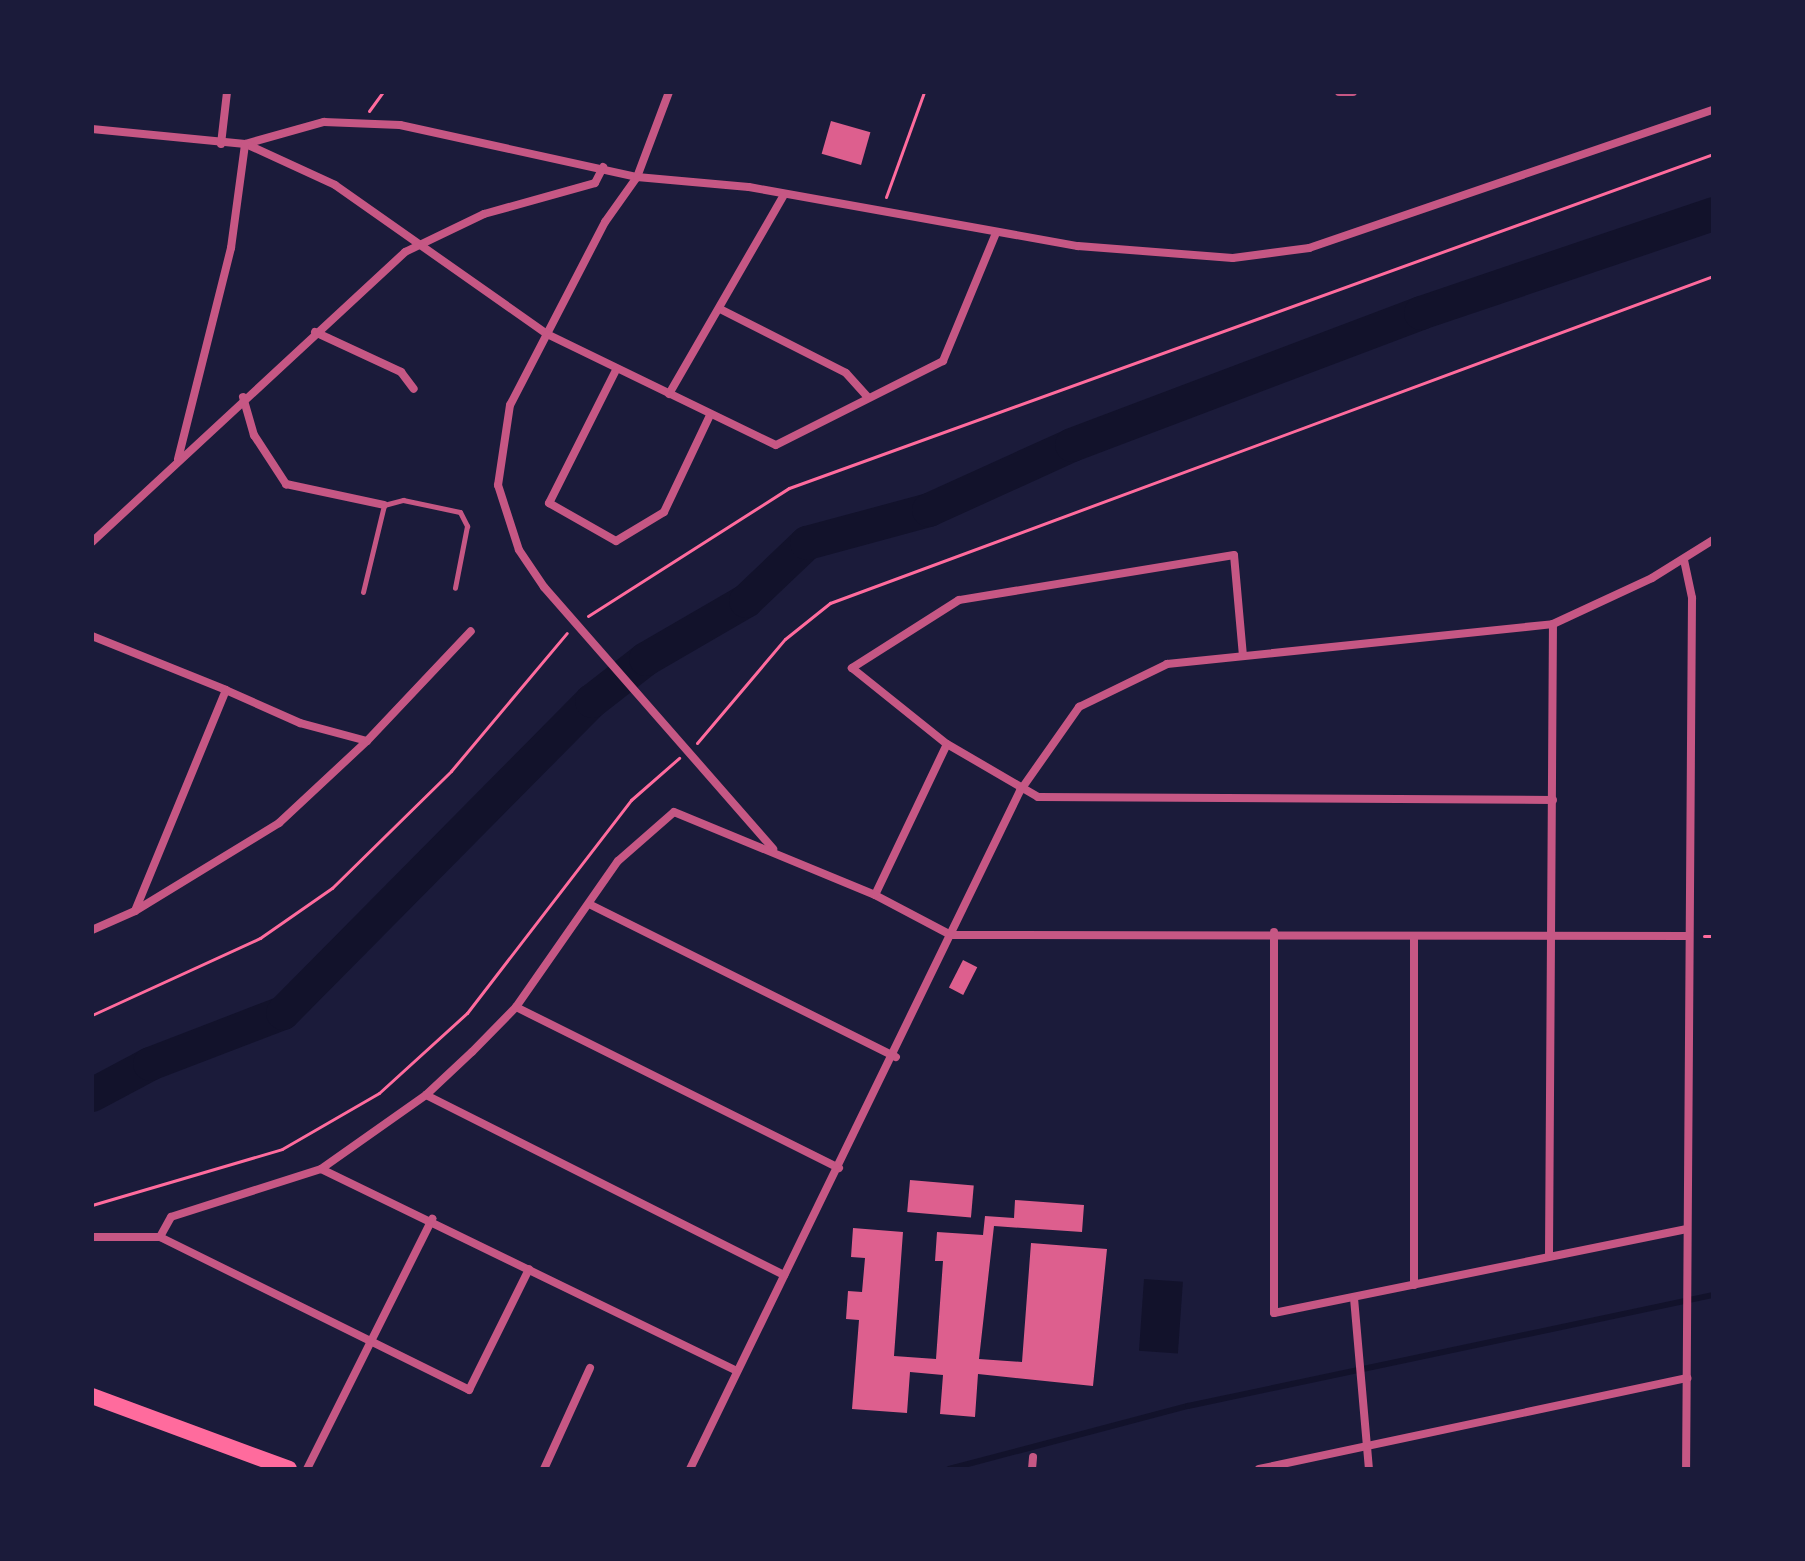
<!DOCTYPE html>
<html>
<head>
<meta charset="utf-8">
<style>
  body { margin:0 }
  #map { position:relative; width:1805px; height:1561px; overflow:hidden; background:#1b1b3a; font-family:"Asap Condensed",sans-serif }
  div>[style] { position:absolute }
  .water>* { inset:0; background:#12122b; transform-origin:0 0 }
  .stream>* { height:6px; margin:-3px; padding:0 3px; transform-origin:3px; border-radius:3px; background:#12122b }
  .river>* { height:34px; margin:-17px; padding:0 17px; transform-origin:17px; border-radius:17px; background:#12122b }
  .building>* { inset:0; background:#dd5f8e; transform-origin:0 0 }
  .path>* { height:3px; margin:-1.5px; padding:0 1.5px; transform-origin:1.5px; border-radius:1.5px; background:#ff6b9d }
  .service>* { height:5px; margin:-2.5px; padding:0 2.5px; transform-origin:2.5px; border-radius:2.5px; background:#c65784 }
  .minor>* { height:8px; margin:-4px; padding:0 4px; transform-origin:4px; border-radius:4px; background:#c65784 }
  .secondary>* { height:16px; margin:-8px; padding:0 8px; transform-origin:8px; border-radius:8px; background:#ff6b9d }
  span { translate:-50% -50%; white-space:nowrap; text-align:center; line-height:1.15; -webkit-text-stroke:8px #1b1b3a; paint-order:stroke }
  .frame { position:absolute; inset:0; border:94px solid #1b1b3a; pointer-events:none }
</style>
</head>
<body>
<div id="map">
  <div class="water">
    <div style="left:1144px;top:1279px;width:39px;height:72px;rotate:4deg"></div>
  </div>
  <div class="stream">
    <div style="left:949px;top:1469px;width:247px;rotate:-14.8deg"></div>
    <div style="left:1188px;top:1406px;width:537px;rotate:-11.94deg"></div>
  </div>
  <div class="river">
    <div style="left:92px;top:1095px;width:66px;rotate:-28.1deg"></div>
    <div style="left:150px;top:1064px;width:142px;rotate:-21deg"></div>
    <div style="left:283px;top:1013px;width:439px;rotate:-45.3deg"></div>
    <div style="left:592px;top:701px;width:68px;rotate:-37.9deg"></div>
    <div style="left:646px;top:659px;width:116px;rotate:-30.1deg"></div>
    <div style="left:746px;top:601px;width:84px;rotate:-43.6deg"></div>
    <div style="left:807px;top:543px;width:126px;rotate:-15.1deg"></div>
    <div style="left:929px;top:510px;width:157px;rotate:-24.4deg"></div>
    <div style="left:1072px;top:445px;width:373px;rotate:-20.7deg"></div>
    <div style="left:1421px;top:313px;width:308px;rotate:-18.7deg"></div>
  </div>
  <div class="building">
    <div style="left:831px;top:121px;width:41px;height:34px;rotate:16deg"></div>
    <div style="left:963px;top:960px;width:16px;height:31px;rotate:27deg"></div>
    <div style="left:910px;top:1180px;width:64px;height:32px;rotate:5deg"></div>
    <div style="clip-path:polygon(1015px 1200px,1084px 1205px,1082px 1232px,994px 1226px,979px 1359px,1022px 1362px,1031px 1243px,1107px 1249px,1093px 1386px,978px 1374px,975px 1417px,940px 1414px,943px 1375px,910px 1372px,907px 1413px,852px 1409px,859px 1320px,846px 1319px,848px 1291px,862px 1292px,865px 1258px,851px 1257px,853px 1228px,903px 1232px,894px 1356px,936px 1359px,943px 1261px,935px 1261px,937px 1232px,983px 1235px,985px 1216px,1014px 1218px)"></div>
  </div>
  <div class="path">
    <div style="left:369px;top:111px;width:24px;rotate:-54deg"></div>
    <div style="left:886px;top:197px;width:112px;rotate:-70.1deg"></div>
    <div style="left:588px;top:616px;width:238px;rotate:-32.5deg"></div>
    <div style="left:789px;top:488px;width:983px;rotate:-19.87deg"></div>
    <div style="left:697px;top:743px;width:136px;rotate:-49.8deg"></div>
    <div style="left:785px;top:639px;width:58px;rotate:-38.7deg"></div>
    <div style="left:830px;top:603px;width:942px;rotate:-20.32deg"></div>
    <div style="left:1704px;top:936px;width:9px"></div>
    <div style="left:92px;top:1015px;width:185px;rotate:-24.6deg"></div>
    <div style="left:260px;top:938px;width:88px;rotate:-34.8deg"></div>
    <div style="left:332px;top:888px;width:167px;rotate:-44.5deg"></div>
    <div style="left:451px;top:771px;width:180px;rotate:-50deg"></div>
    <div style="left:92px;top:1205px;width:198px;rotate:-16.4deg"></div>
    <div style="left:282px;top:1149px;width:112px;rotate:-30deg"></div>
    <div style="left:379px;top:1093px;width:119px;rotate:-42.3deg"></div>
    <div style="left:467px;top:1013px;width:269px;rotate:-52.4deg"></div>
    <div style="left:631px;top:800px;width:64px;rotate:-41.2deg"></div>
  </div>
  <div class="service">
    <div style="left:363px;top:592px;width:89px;rotate:-76.4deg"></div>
    <div style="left:384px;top:505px;width:20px;rotate:-15deg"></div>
    <div style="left:403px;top:500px;width:58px;rotate:11.9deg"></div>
    <div style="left:460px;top:512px;width:16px;rotate:63deg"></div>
    <div style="left:467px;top:526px;width:63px;rotate:101deg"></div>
  </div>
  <div class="minor">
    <div style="left:669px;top:92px;width:91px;rotate:110.6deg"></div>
    <div style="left:637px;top:177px;width:55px;rotate:125.4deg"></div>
    <div style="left:605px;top:222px;width:206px;rotate:117.4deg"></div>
    <div style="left:510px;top:405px;width:81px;rotate:98.5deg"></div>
    <div style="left:498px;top:485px;width:68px;rotate:72.1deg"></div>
    <div style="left:519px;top:550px;width:45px;rotate:56deg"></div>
    <div style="left:544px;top:587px;width:348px;rotate:48.8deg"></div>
    <div style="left:1339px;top:92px;width:14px"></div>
    <div style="left:92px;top:129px;width:154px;rotate:5.6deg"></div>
    <div style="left:245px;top:144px;width:82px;rotate:-15.6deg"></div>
    <div style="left:324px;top:122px;width:76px;rotate:2.3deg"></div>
    <div style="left:400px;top:125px;width:243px;rotate:12.4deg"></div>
    <div style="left:637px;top:177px;width:112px;rotate:5.1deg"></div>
    <div style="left:749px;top:187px;width:334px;rotate:10.2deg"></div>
    <div style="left:1078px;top:246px;width:155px;rotate:4.4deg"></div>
    <div style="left:1233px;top:258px;width:77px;rotate:-7.5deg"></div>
    <div style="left:1309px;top:248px;width:427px;rotate:-18.9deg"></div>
    <div style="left:221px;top:144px;width:52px;rotate:-83.4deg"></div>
    <div style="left:246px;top:144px;width:98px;rotate:24.7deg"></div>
    <div style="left:335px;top:185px;width:259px;rotate:35.1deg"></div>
    <div style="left:547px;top:334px;width:254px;rotate:25.9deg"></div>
    <div style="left:776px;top:445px;width:187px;rotate:-26.7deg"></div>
    <div style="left:943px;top:361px;width:139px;rotate:-67.5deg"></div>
    <div style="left:720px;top:309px;width:141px;rotate:26.9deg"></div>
    <div style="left:846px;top:373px;width:31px;rotate:48deg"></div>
    <div style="left:315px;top:332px;width:95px;rotate:24.9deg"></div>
    <div style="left:401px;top:372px;width:21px;rotate:53deg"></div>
    <div style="left:616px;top:370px;width:149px;rotate:116.7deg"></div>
    <div style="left:549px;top:503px;width:77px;rotate:29.6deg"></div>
    <div style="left:616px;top:541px;width:56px;rotate:-31.1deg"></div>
    <div style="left:664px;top:512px;width:107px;rotate:-64.6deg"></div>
    <div style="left:669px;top:394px;width:230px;rotate:-60deg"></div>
    <div style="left:243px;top:397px;width:40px;rotate:74deg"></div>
    <div style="left:254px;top:435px;width:59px;rotate:56.9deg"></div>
    <div style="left:286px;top:484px;width:100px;rotate:12.1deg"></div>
    <div style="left:178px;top:459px;width:218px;rotate:-75.9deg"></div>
    <div style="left:231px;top:248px;width:105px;rotate:-82.3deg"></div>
    <div style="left:92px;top:542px;width:427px;rotate:-42.8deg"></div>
    <div style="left:405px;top:252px;width:88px;rotate:-25.7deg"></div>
    <div style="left:484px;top:214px;width:115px;rotate:-15.6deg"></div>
    <div style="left:595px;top:183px;width:18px;rotate:-63deg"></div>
    <div style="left:1684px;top:560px;width:39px;rotate:78deg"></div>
    <div style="left:1692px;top:598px;width:871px;rotate:90.39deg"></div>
    <div style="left:92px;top:636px;width:144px;rotate:21.9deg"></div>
    <div style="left:226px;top:690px;width:239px;rotate:112.4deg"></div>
    <div style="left:135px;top:911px;width:47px;rotate:156.2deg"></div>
    <div style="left:1243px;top:656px;width:101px;rotate:-95.1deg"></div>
    <div style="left:1234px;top:555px;width:279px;rotate:170.7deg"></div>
    <div style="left:959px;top:600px;width:127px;rotate:147.6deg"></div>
    <div style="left:852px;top:668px;width:122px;rotate:38.7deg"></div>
    <div style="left:947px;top:744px;width:105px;rotate:30.2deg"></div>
    <div style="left:1038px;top:797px;width:515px;rotate:0.33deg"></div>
    <div style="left:367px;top:741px;width:151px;rotate:-46.6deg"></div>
    <div style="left:875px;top:895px;width:167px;rotate:-64.5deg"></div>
    <div style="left:589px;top:904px;width:343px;rotate:26.5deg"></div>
    <div style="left:135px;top:911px;width:169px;rotate:-31.4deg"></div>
    <div style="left:279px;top:823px;width:120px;rotate:-43deg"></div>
    <div style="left:367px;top:741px;width:69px;rotate:-165deg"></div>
    <div style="left:300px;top:723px;width:81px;rotate:-156deg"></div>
    <div style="left:1274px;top:932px;width:381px;rotate:90deg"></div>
    <div style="left:1274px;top:1313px;width:420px;rotate:-11.5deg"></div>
    <div style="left:516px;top:1007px;width:361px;rotate:26.5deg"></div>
    <div style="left:426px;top:1095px;width:401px;rotate:26.7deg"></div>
    <div style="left:321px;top:1169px;width:157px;rotate:162.3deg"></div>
    <div style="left:171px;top:1217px;width:23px;rotate:119deg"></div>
    <div style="left:160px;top:1237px;width:345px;rotate:26.3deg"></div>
    <div style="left:469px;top:1390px;width:135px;rotate:-63.6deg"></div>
    <div style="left:92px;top:1237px;width:68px"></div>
    <div style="left:1549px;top:1255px;width:631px;rotate:-89.64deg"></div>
    <div style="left:1414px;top:1285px;width:349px;rotate:-90deg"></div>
    <div style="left:1354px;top:1298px;width:172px;rotate:85deg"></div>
    <div style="left:737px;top:1371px;width:462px;rotate:-154.1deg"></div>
    <div style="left:321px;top:1169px;width:128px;rotate:-35.2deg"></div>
    <div style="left:426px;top:1095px;width:63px;rotate:-43.1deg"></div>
    <div style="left:472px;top:1052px;width:63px;rotate:-45.6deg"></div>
    <div style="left:516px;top:1007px;width:178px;rotate:-55.1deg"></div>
    <div style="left:618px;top:861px;width:74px;rotate:-41.2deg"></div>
    <div style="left:674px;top:812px;width:217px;rotate:22.4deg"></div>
    <div style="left:875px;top:895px;width:86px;rotate:27.8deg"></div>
    <div style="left:951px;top:935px;width:738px;rotate:0.08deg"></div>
    <div style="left:307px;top:1469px;width:280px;rotate:-63.4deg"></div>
    <div style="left:544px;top:1469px;width:111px;rotate:-65.5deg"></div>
    <div style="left:690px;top:1469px;width:754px;rotate:-64.05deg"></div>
    <div style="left:1020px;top:791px;width:103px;rotate:-54.9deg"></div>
    <div style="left:1079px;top:707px;width:98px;rotate:-26deg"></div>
    <div style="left:1167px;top:664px;width:388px;rotate:-5.9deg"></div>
    <div style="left:1553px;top:624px;width:109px;rotate:-24.9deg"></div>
    <div style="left:1652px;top:578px;width:72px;rotate:-31.9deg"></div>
    <div style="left:1032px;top:1469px;width:12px;rotate:-85deg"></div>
    <div style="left:1259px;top:1469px;width:438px;rotate:-12deg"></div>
  </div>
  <div class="secondary">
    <div style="left:92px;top:1396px;width:210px;rotate:20.3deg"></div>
  </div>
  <div class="frame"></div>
</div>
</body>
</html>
